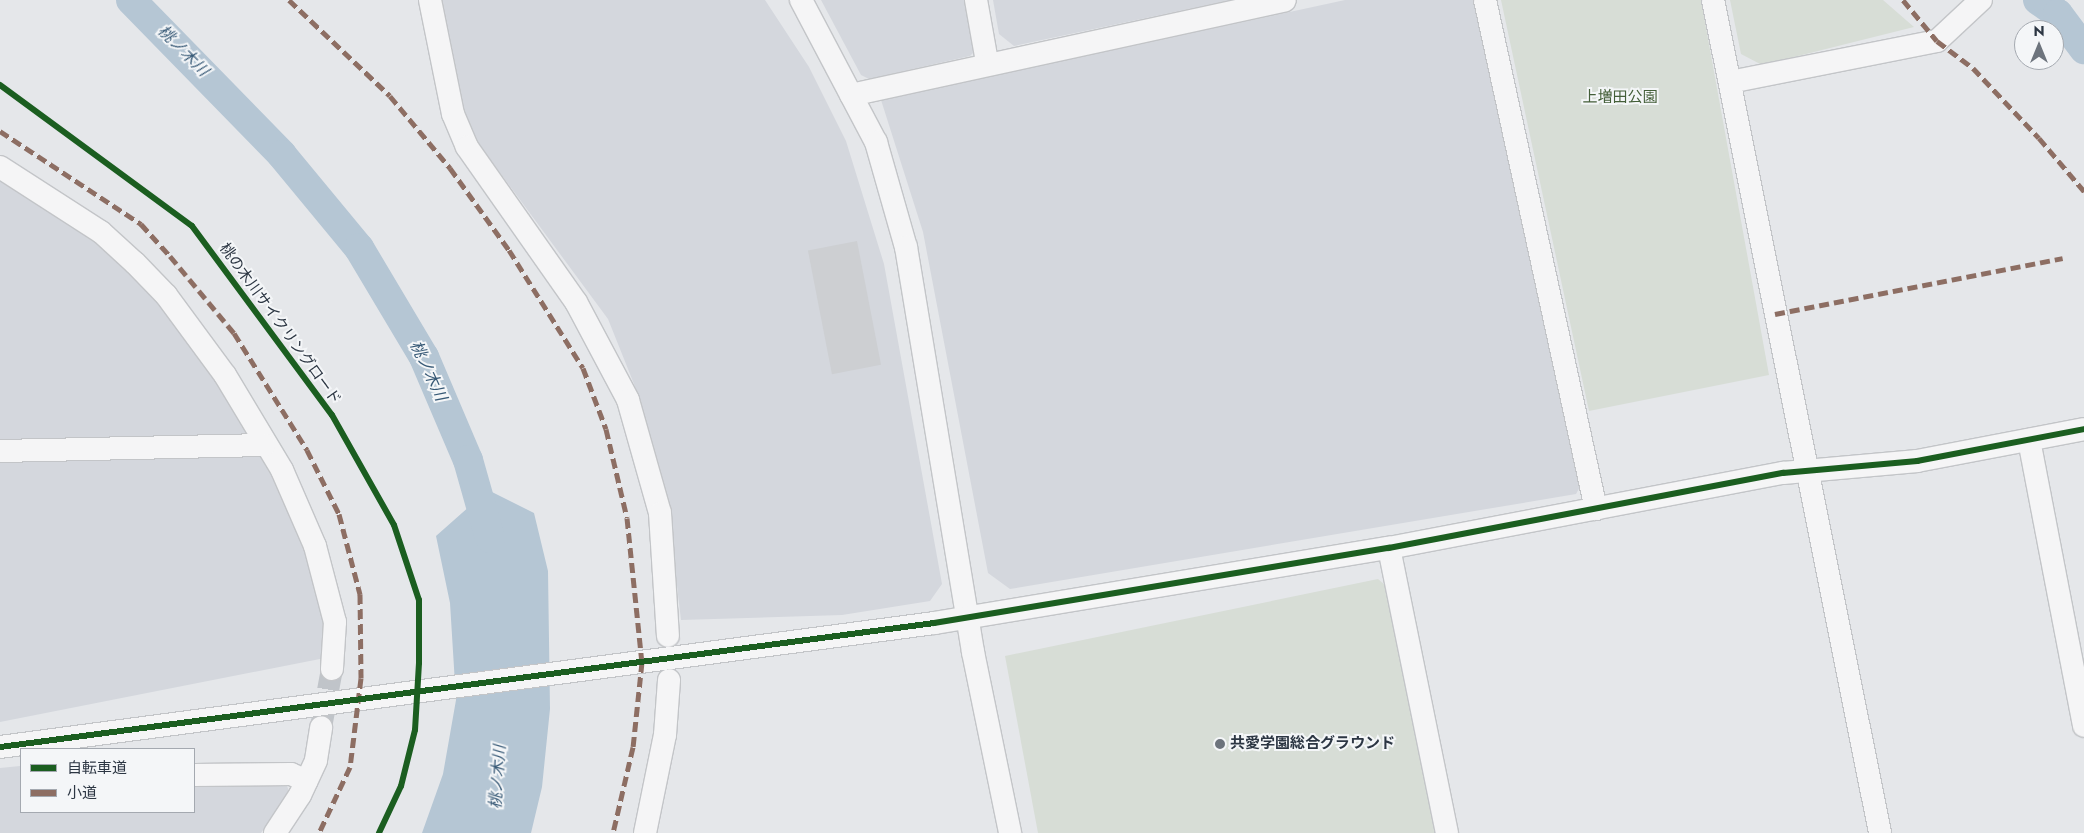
<!DOCTYPE html>
<html>
<head>
<meta charset="utf-8">
<style>
  body { margin:0 }
  #map { position:relative; width:2084px; height:833px; overflow:hidden; background:#e5e7ea; font-family:Jost,"Noto Sans JP",sans-serif }
  div>[style] { position:absolute }
  .built>* { inset:0; background:#d4d7dd }
  .green>* { inset:0; background:#d7ddd6 }
  .water>* { inset:0; background:#b5c6d4 }
  .river>* { height:30px; margin:-15px; padding:0 15px; transform-origin:15px; border-radius:15px; background:#b5c6d4 }
  .building>* { inset:0; background:#cdcfd2; transform-origin:0 0 }
  .minor-tunnel>* { height:22px; margin-top:-11px; transform-origin:0; background:repeating-linear-gradient(90deg,#c0c4c9 0 22px,transparent 0 33px) }
  .roads { filter:drop-shadow(1px 0 #c3c5c8) drop-shadow(-1px 0 #c3c5c8) drop-shadow(0 1px #c3c5c8) drop-shadow(0 -1px #c3c5c8) }
  .minor>* { height:22px; margin:-11px; padding:0 11px; transform-origin:11px; border-radius:11px; background:#f5f5f6 }
  .quiet>* { height:5px; margin-top:-2.5px; transform-origin:0; background:repeating-linear-gradient(90deg,#8d6e63 0 10px,transparent 0 15px) }
  .cycleway>* { height:6px; margin:-3px; padding:0 3px; transform-origin:3px; border-radius:3px; background:#1b5e20 }
  .dots>* { width:14px; height:14px; translate:-50% -50%; box-sizing:border-box; border:2px solid #f4f6f8; border-radius:50% }
  span { translate:-50% -50%; white-space:nowrap; text-align:center; line-height:1.15; -webkit-text-stroke:4px #f4f6f8; paint-order:stroke }
  .park-label { font-size:15px; color:#445f39 }
  .street-label { font-size:15px; color:#2c3643 }
  .poi-label { font-size:15px; color:#2c3643; font-weight:700 }
  .left { translate:0 -50%; text-align:left }
  .water-label { font-size:16px; color:#375976; font-style:italic }
  .legend { position:absolute; left:20px; top:748px; width:175px; height:65px; box-sizing:border-box; background:#f4f6f8; border:1px solid #a4a9b0; margin:0; padding:6px 9px; list-style:none; font-size:15px; color:#2c3643 }
  .legend li { display:flex; align-items:center; gap:10px; height:25px }
  .legend b { width:25px; border:1px solid #a4a9b0 }
  .north { position:absolute; left:2014px; top:20px; width:50px; height:50px; box-sizing:border-box; background:#f4f6f8; border:1px solid #a4a9b0; border-radius:50%; rotate:0deg; font-size:14px; font-weight:700; line-height:20px; text-align:center; color:#2c3643 }
  .north::after { content:''; display:block; margin:auto; width:18px; height:22px; background:#6d747d; clip-path:polygon(50% 0,100% 100%,50% 72%,0 100%) }
</style>
</head>
<body>
<div id="map">
  <div class="built">
    <div style="clip-path:polygon(438px 0,765px 0,809px 67px,846px 141px,884px 264px,942px 584px,930px 601px,842px 615px,681px 620px,666px 492px,634px 384px,608px 319px,464px 124px)"></div>
    <div style="clip-path:polygon(821px 0,968px 0,977px 49px,970px 56px,869px 79px,861px 75px)"></div>
    <div style="clip-path:polygon(993px 0,1231px 0,1014px 46px,999px 34px)"></div>
    <div style="clip-path:polygon(1345px 0,1478px 0,1581px 485px,1576px 494px,1010px 589px,988px 573px,923px 232px,881px 100px)"></div>
    <div style="clip-path:polygon(0 178px,90px 234px,137px 276px,177px 321px,273px 466px,309px 549px,327px 615px,325px 658px,0 722px)"></div>
    <div style="clip-path:polygon(20px 766px,21px 812px,194px 812px,194px 784px,286px 782px,289px 792px,261px 833px,0 833px,0 768px)"></div>
  </div>
  <div class="green">
    <div style="clip-path:polygon(1501px 0,1701px 0,1769px 375px,1589px 411px)"></div>
    <div style="clip-path:polygon(1730px 0,1883px 0,1914px 27px,1762px 65px,1741px 54px)"></div>
    <div style="clip-path:polygon(1378px 579px,1385px 585px,1436px 833px,1038px 833px,1005px 656px)"></div>
  </div>
  <div class="water">
    <div style="clip-path:polygon(488px 490px,534px 513px,548px 571px,550px 709px,542px 787px,531px 833px,422px 833px,443px 774px,456px 700px,450px 603px,436px 536px)"></div>
  </div>
  <div class="river">
    <div style="left:131px;top:0;width:216px;rotate:45.7deg"></div>
    <div style="left:282px;top:155px;width:121px;rotate:50.4deg"></div>
    <div style="left:359px;top:248px;width:127px;rotate:59.2deg"></div>
    <div style="left:424px;top:357px;width:112px;rotate:66.9deg"></div>
    <div style="left:468px;top:460px;width:81px;rotate:74.2deg"></div>
    <div style="left:2038px;top:0;width:24px;rotate:35deg"></div>
    <div style="left:2058px;top:14px;width:44px;rotate:53.4deg"></div>
  </div>
  <div class="building">
    <div style="left:857px;top:241px;width:126px;height:50px;rotate:79deg"></div>
  </div>
  <div class="minor-tunnel">
    <div style="left:322px;top:722px;width:54px;rotate:-79.3deg"></div>
  </div>
  <div class="roads">
    <div class="minor">
      <div style="left:430px;top:0;width:116px;rotate:78.6deg"></div>
      <div style="left:453px;top:114px;width:36px;rotate:67deg"></div>
      <div style="left:467px;top:147px;width:189px;rotate:54.9deg"></div>
      <div style="left:576px;top:302px;width:111px;rotate:62deg"></div>
      <div style="left:628px;top:400px;width:117px;rotate:74.2deg"></div>
      <div style="left:660px;top:513px;width:123px;rotate:86.3deg"></div>
      <div style="left:801px;top:0;width:161px;rotate:62.2deg"></div>
      <div style="left:876px;top:142px;width:109px;rotate:74.1deg"></div>
      <div style="left:906px;top:247px;width:411px;rotate:80.6deg"></div>
      <div style="left:973px;top:652px;width:185px;rotate:78.4deg"></div>
      <div style="left:976px;top:0;width:63px;rotate:79.9deg"></div>
      <div style="left:1485px;top:0;width:521px;rotate:77.7deg"></div>
      <div style="left:1713px;top:0;width:850px;rotate:78.66deg"></div>
      <div style="left:1730px;top:82px;width:211px;rotate:-11.2deg"></div>
      <div style="left:1937px;top:41px;width:60px;rotate:-43deg"></div>
      <div style="left:851px;top:95px;width:444px;rotate:-12.3deg"></div>
      <div style="left:0;top:167px;width:120px;rotate:32.8deg"></div>
      <div style="left:101px;top:232px;width:46px;rotate:42.4deg"></div>
      <div style="left:135px;top:263px;width:45px;rotate:45.9deg"></div>
      <div style="left:166px;top:295px;width:99px;rotate:53.6deg"></div>
      <div style="left:225px;top:375px;width:111px;rotate:59deg"></div>
      <div style="left:282px;top:470px;width:83px;rotate:66.5deg"></div>
      <div style="left:315px;top:546px;width:79px;rotate:75.3deg"></div>
      <div style="left:335px;top:622px;width:47px;rotate:93.7deg"></div>
      <div style="left:2029px;top:440px;width:291px;rotate:79.1deg"></div>
      <div style="left:0;top:451px;width:264px;rotate:-1.3deg"></div>
      <div style="left:1389px;top:548px;width:291px;rotate:78.5deg"></div>
      <div style="left:0;top:747px;width:942px;rotate:-7.56deg"></div>
      <div style="left:934px;top:623px;width:461px;rotate:-9.4deg"></div>
      <div style="left:1389px;top:548px;width:401px;rotate:-10.8deg"></div>
      <div style="left:1783px;top:473px;width:135px;rotate:-5.1deg"></div>
      <div style="left:1917px;top:461px;width:170px;rotate:-10.8deg"></div>
      <div style="left:194px;top:775px;width:97px;rotate:-0.6deg"></div>
      <div style="left:291px;top:774px;width:17px;rotate:24deg"></div>
      <div style="left:275px;top:833px;width:45px;rotate:-56.7deg"></div>
      <div style="left:300px;top:795px;width:38px;rotate:-65deg"></div>
      <div style="left:316px;top:760px;width:33px;rotate:-81deg"></div>
      <div style="left:645px;top:833px;width:100px;rotate:-78.5deg"></div>
      <div style="left:665px;top:735px;width:55px;rotate:-85.8deg"></div>
    </div>
  </div>
  <div class="quiet">
    <div style="left:289px;top:0;width:139px;rotate:43.5deg"></div>
    <div style="left:390px;top:96px;width:94px;rotate:50.2deg"></div>
    <div style="left:450px;top:168px;width:101px;rotate:54.3deg"></div>
    <div style="left:509px;top:250px;width:139px;rotate:57.9deg"></div>
    <div style="left:583px;top:368px;width:65px;rotate:69.3deg"></div>
    <div style="left:606px;top:429px;width:91px;rotate:76.7deg"></div>
    <div style="left:627px;top:518px;width:145px;rotate:84.1deg"></div>
    <div style="left:642px;top:662px;width:85px;rotate:96deg"></div>
    <div style="left:633px;top:747px;width:88px;rotate:103.1deg"></div>
    <div style="left:1903px;top:0;width:53px;rotate:50.3deg"></div>
    <div style="left:1937px;top:41px;width:45px;rotate:36.9deg"></div>
    <div style="left:1973px;top:68px;width:96px;rotate:46.7deg"></div>
    <div style="left:2039px;top:138px;width:70px;rotate:49.7deg"></div>
    <div style="left:0;top:131px;width:169px;rotate:33.4deg"></div>
    <div style="left:141px;top:224px;width:43px;rotate:47.8deg"></div>
    <div style="left:170px;top:256px;width:100px;rotate:50.3deg"></div>
    <div style="left:234px;top:333px;width:138px;rotate:58deg"></div>
    <div style="left:307px;top:450px;width:72px;rotate:63.4deg"></div>
    <div style="left:339px;top:514px;width:83px;rotate:75.3deg"></div>
    <div style="left:360px;top:594px;width:84px;rotate:89.3deg"></div>
    <div style="left:361px;top:678px;width:90px;rotate:97deg"></div>
    <div style="left:350px;top:767px;width:73px;rotate:115.2deg"></div>
    <div style="left:1775px;top:314px;width:293px;rotate:-11deg"></div>
  </div>
  <div class="cycleway">
    <div style="left:0;top:85px;width:238px;rotate:36.3deg"></div>
    <div style="left:192px;top:226px;width:235px;rotate:53.5deg"></div>
    <div style="left:332px;top:415px;width:126px;rotate:60.6deg"></div>
    <div style="left:394px;top:525px;width:79px;rotate:71.6deg"></div>
    <div style="left:419px;top:600px;width:63px;rotate:90deg"></div>
    <div style="left:419px;top:663px;width:67px;rotate:93.4deg"></div>
    <div style="left:415px;top:730px;width:58px;rotate:104deg"></div>
    <div style="left:401px;top:786px;width:52px;rotate:115.1deg"></div>
    <div style="left:0;top:747px;width:942px;rotate:-7.56deg"></div>
    <div style="left:934px;top:623px;width:461px;rotate:-9.4deg"></div>
    <div style="left:1389px;top:548px;width:401px;rotate:-10.8deg"></div>
    <div style="left:1783px;top:473px;width:135px;rotate:-5.1deg"></div>
    <div style="left:1917px;top:461px;width:170px;rotate:-10.8deg"></div>
  </div>
  <div class="dots">
    <div style="left:1220px;top:744px;background:#6d747d"></div>
  </div>
  <div class="park-label">
    <span style="left:1620px;top:98px">上増田公園</span>
  </div>
  <div class="street-label">
    <span style="left:280px;top:324px;rotate:54deg">桃の木川サイクリングロード</span>
  </div>
  <div class="poi-label">
    <span class="left" style="left:1230px;top:744px">共愛学園総合グラウンド</span>
  </div>
  <div class="water-label">
    <span style="left:183px;top:51px;rotate:45deg">桃ノ木川</span>
    <span style="left:428px;top:371px;rotate:65deg">桃ノ木川</span>
    <span style="left:498px;top:777px;rotate:-86deg">桃ノ木川</span>
  </div>
  <ul class="legend">
  <li><b style="height:6px;background:#1b5e20"></b>自転車道</li>
  <li><b style="height:6px;background:#8d6e63"></b>小道</li>
  </ul>
  <div class="north">N</div>
</div>
</body>
</html>
